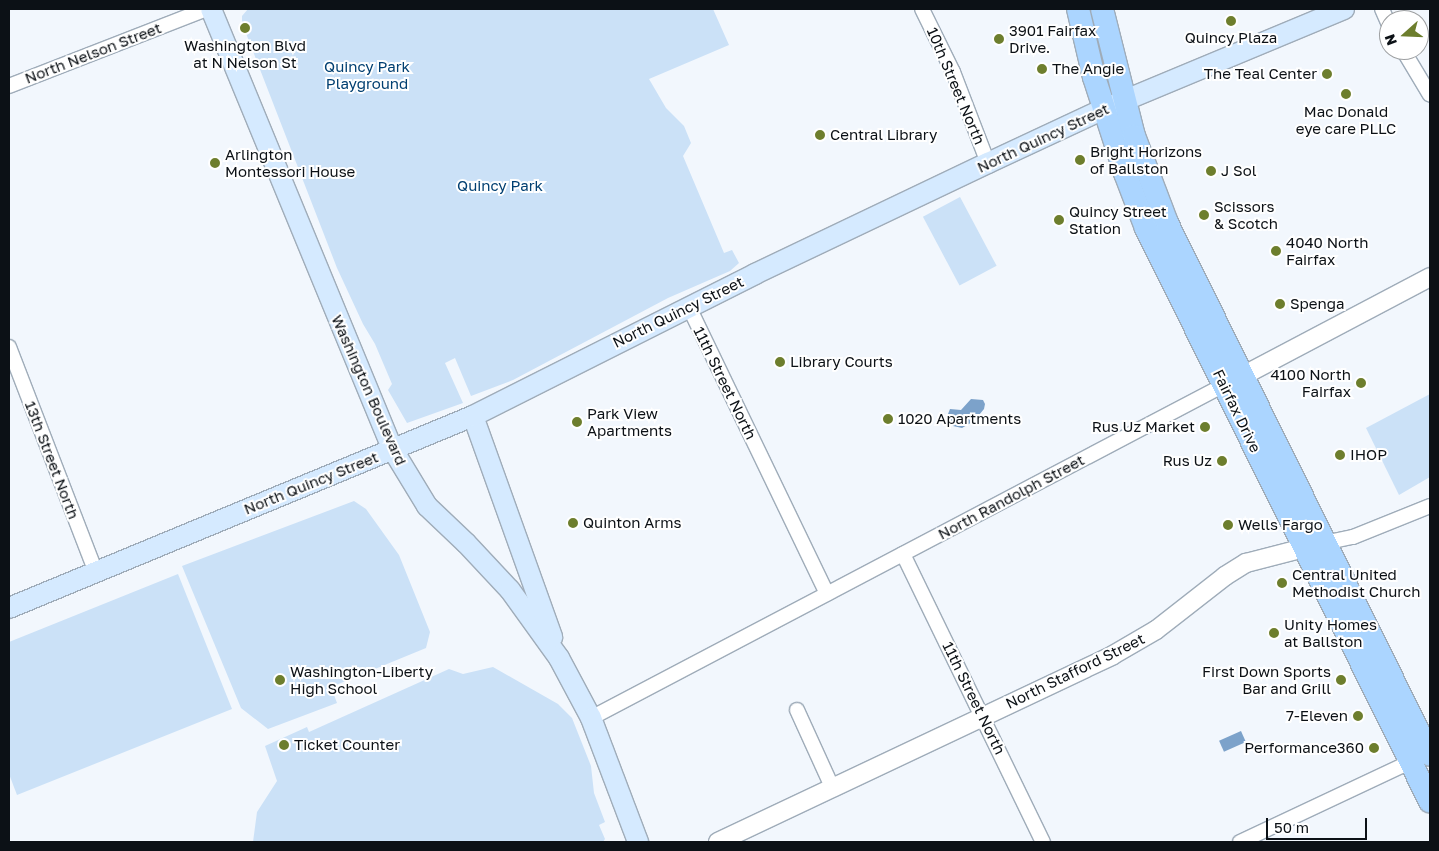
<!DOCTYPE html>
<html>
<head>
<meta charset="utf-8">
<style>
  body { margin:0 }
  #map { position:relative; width:1439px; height:851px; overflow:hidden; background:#f2f7fd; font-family:"Golos Text",sans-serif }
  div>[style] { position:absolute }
  .green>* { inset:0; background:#cbe1f7; transform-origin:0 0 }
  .water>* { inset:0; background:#7ca2ca; transform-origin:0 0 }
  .roads { filter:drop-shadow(1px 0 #9facb9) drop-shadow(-1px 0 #9facb9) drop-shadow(0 1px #9facb9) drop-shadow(0 -1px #9facb9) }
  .minor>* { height:14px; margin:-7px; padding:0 7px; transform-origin:7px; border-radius:7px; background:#fff }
  .tertiary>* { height:18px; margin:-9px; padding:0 9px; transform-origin:9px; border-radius:9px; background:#fff }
  .secondary>* { height:20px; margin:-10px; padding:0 10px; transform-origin:10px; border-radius:10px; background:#d5eaff }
  .primary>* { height:22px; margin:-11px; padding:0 11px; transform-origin:11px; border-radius:11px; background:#abd5ff }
  .dots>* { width:14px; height:14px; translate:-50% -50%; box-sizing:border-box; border:2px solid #fff; border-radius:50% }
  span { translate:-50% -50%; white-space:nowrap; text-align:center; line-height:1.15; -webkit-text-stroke:4px #fff; paint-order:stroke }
  .poi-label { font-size:15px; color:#0c1116 }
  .left { translate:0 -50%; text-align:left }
  .right { translate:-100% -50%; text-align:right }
  .street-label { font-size:15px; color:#0c1116 }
  .park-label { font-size:15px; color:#003f71 }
  .frame { position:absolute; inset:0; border:10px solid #0c1116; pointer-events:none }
  .north { position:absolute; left:1379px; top:10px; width:50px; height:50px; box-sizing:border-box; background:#fff; border:1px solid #9ea0a2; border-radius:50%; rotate:250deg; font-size:14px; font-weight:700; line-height:20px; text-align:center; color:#0c1116 }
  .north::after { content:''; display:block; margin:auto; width:18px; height:22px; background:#6d7e2d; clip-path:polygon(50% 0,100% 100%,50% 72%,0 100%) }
  .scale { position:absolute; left:1266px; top:818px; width:101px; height:22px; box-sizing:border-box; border:2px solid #0c1116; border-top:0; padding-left:6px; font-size:15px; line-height:18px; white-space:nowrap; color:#0c1116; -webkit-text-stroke:4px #fff; paint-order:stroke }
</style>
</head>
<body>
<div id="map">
  <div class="green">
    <div style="clip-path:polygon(248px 9px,713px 9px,729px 45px,649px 79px,666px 108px,684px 126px,691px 143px,683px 156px,724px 253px,732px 250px,739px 263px,730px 271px,668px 298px,513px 380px,471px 396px,455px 358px,445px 363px,463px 403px,407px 423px,388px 390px,392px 384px,375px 344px,363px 324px,337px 268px,242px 23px,242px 16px)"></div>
    <div style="left:960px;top:197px;width:78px;height:42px;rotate:62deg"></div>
    <div style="clip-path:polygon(1430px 394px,1430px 477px,1399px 495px,1366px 428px)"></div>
    <div style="clip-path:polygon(354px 501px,366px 509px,399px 555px,430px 632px,426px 648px,331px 687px,337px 703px,268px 729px,241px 708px,182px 566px)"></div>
    <div style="clip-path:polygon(178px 574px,232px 709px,17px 795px,9px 774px,9px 642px)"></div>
    <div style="clip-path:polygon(493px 667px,558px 704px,572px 718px,591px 766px,594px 793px,605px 822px,599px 825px,605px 839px,603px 842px,253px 842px,257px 812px,277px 781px,265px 746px,307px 727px,309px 732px,449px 669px,463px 674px)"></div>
  </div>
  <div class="water">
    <div style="clip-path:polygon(971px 399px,983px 400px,985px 404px,984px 409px,974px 421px,962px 428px,944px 424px,950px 409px,961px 410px)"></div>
    <div style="left:1241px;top:731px;width:12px;height:24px;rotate:66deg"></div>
  </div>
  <div class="roads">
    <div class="minor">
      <div style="left:922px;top:9px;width:70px;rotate:63.8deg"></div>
      <div style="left:953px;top:72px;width:97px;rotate:69deg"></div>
      <div style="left:1382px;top:9px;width:17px;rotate:66deg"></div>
      <div style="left:1403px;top:50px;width:52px;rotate:59deg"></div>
      <div style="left:9px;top:86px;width:212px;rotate:-21.3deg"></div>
      <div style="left:689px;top:307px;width:318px;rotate:64.3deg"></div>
      <div style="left:9px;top:347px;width:241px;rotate:68.9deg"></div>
      <div style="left:1319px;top:544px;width:35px;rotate:-12deg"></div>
      <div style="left:1353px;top:537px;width:83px;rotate:-21.9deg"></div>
      <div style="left:903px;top:554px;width:320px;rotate:64.1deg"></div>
      <div style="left:797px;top:710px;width:87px;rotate:65.5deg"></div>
      <div style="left:591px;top:718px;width:715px;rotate:-27.75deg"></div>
      <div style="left:1240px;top:842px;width:195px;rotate:-25.2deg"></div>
    </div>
    <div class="tertiary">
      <div style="left:1231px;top:382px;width:225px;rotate:-27.8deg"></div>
      <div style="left:718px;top:842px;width:437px;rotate:-25.3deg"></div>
      <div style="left:1113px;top:655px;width:50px;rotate:-30.2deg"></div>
      <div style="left:1156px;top:630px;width:88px;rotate:-38deg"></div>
      <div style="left:1225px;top:576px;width:25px;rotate:-32deg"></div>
      <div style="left:1246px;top:563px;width:60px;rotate:-14.5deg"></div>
    </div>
    <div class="secondary">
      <div style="left:211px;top:9px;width:477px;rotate:67.6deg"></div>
      <div style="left:393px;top:450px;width:66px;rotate:58.7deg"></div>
      <div style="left:427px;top:506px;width:54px;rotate:43.5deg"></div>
      <div style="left:466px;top:543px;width:64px;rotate:46.9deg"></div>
      <div style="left:510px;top:590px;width:84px;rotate:54.2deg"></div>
      <div style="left:559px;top:658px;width:68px;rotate:61.9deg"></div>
      <div style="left:591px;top:718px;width:133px;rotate:69.2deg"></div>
      <div style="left:473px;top:416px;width:235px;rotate:70.3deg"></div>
      <div style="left:9px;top:608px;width:502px;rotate:-22.48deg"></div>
      <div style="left:473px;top:416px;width:316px;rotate:-26.7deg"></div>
      <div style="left:755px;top:274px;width:258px;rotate:-25.5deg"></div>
      <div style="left:988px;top:163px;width:128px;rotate:-25deg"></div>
      <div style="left:1104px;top:109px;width:260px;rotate:-22.6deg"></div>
    </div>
    <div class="primary">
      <div style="left:1078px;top:9px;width:70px;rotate:76.8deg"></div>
      <div style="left:1094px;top:77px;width:101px;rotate:72.1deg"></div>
      <div style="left:1125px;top:173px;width:59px;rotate:69.1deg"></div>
      <div style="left:1146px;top:228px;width:640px;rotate:63.64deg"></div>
      <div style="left:1102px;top:9px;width:131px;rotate:75.9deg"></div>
      <div style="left:1134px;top:136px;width:93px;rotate:69.2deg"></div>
      <div style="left:1167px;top:223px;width:593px;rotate:63.69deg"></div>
    </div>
  </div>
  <div class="dots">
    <div style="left:1231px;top:21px;background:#6d7e2d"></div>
    <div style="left:245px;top:28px;background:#6d7e2d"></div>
    <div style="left:999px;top:39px;background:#6d7e2d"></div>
    <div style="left:1042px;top:69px;background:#6d7e2d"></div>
    <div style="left:1327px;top:74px;background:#6d7e2d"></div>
    <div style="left:1346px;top:94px;background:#6d7e2d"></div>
    <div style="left:820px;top:135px;background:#6d7e2d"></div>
    <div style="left:1080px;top:160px;background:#6d7e2d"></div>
    <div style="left:215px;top:163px;background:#6d7e2d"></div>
    <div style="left:1211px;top:171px;background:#6d7e2d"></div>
    <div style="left:1204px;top:215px;background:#6d7e2d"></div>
    <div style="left:1059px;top:220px;background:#6d7e2d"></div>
    <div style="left:1276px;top:251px;background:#6d7e2d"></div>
    <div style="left:1280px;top:304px;background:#6d7e2d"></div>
    <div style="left:780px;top:362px;background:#6d7e2d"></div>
    <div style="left:1361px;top:383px;background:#6d7e2d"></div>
    <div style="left:888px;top:419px;background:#6d7e2d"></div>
    <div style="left:577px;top:422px;background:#6d7e2d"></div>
    <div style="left:1205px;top:427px;background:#6d7e2d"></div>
    <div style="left:1340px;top:455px;background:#6d7e2d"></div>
    <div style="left:1222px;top:461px;background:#6d7e2d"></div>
    <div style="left:573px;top:523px;background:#6d7e2d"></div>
    <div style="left:1228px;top:525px;background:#6d7e2d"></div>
    <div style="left:1282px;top:583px;background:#6d7e2d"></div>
    <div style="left:1274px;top:633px;background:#6d7e2d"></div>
    <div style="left:280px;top:680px;background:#6d7e2d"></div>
    <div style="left:1341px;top:680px;background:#6d7e2d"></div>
    <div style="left:1358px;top:716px;background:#6d7e2d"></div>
    <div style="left:284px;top:745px;background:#6d7e2d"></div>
    <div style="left:1374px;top:748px;background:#6d7e2d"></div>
  </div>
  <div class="poi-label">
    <span class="left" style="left:1009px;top:39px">3901 Fairfax<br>Drive.</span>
    <span style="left:1231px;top:38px">Quincy Plaza</span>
    <span style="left:245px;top:54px">Washington Blvd<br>at N Nelson St</span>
    <span class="left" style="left:1052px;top:69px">The Angie</span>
    <span class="right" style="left:1317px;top:74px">The Teal Center</span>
    <span style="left:1346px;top:120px">Mac Donald<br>eye care PLLC</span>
    <span class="left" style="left:830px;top:135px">Central Library</span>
    <span class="left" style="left:1090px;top:160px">Bright Horizons<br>of Ballston</span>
    <span class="left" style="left:225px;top:163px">Arlington<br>Montessori House</span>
    <span class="left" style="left:1221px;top:171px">J Sol</span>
    <span class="left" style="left:1214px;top:215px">Scissors<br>&amp; Scotch</span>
    <span class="left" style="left:1069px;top:220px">Quincy Street<br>Station</span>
    <span class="left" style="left:1286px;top:251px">4040 North<br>Fairfax</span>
    <span class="left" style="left:1290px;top:304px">Spenga</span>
    <span class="left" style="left:790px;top:362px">Library Courts</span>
    <span class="right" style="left:1351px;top:383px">4100 North<br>Fairfax</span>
    <span class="left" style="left:587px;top:422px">Park View<br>Apartments</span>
    <span class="left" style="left:898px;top:419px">1020 Apartments</span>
    <span class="right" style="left:1195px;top:427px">Rus Uz Market</span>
    <span class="left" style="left:1350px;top:455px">IHOP</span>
    <span class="right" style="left:1212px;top:461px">Rus Uz</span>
    <span class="left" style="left:583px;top:523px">Quinton Arms</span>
    <span class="left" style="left:1238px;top:525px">Wells Fargo</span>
    <span class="left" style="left:1292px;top:583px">Central United<br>Methodist Church</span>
    <span class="left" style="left:1284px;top:633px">Unity Homes<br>at Ballston</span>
    <span class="left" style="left:290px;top:680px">Washington-Liberty<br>High School</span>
    <span class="right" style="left:1331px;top:680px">First Down Sports<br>Bar and Grill</span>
    <span class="right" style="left:1348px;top:716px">7-Eleven</span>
    <span class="left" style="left:294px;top:745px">Ticket Counter</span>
    <span class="right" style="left:1364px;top:748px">Performance360</span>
  </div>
  <div class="street-label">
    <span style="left:93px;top:53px;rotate:-21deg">North Nelson Street</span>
    <span style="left:956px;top:86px;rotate:67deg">10th Street North</span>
    <span style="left:1043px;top:138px;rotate:-25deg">North Quincy Street</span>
    <span style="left:678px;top:312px;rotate:-26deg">North Quincy Street</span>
    <span style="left:725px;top:383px;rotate:64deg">11th Street North</span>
    <span style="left:369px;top:390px;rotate:66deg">Washington Boulevard</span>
    <span style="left:1237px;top:411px;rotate:64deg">Fairfax Drive</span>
    <span style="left:52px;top:460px;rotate:69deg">13th Street North</span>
    <span style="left:311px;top:483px;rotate:-22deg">North Quincy Street</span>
    <span style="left:1011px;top:497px;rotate:-28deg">North Randolph Street</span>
    <span style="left:1075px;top:671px;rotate:-26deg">North Stafford Street</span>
    <span style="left:974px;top:698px;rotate:64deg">11th Street North</span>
  </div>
  <div class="park-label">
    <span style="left:367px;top:75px">Quincy Park<br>Playground</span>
    <span style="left:500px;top:186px">Quincy Park</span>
  </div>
  <div class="frame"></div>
  <div class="north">N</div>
  <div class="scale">50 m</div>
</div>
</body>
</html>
